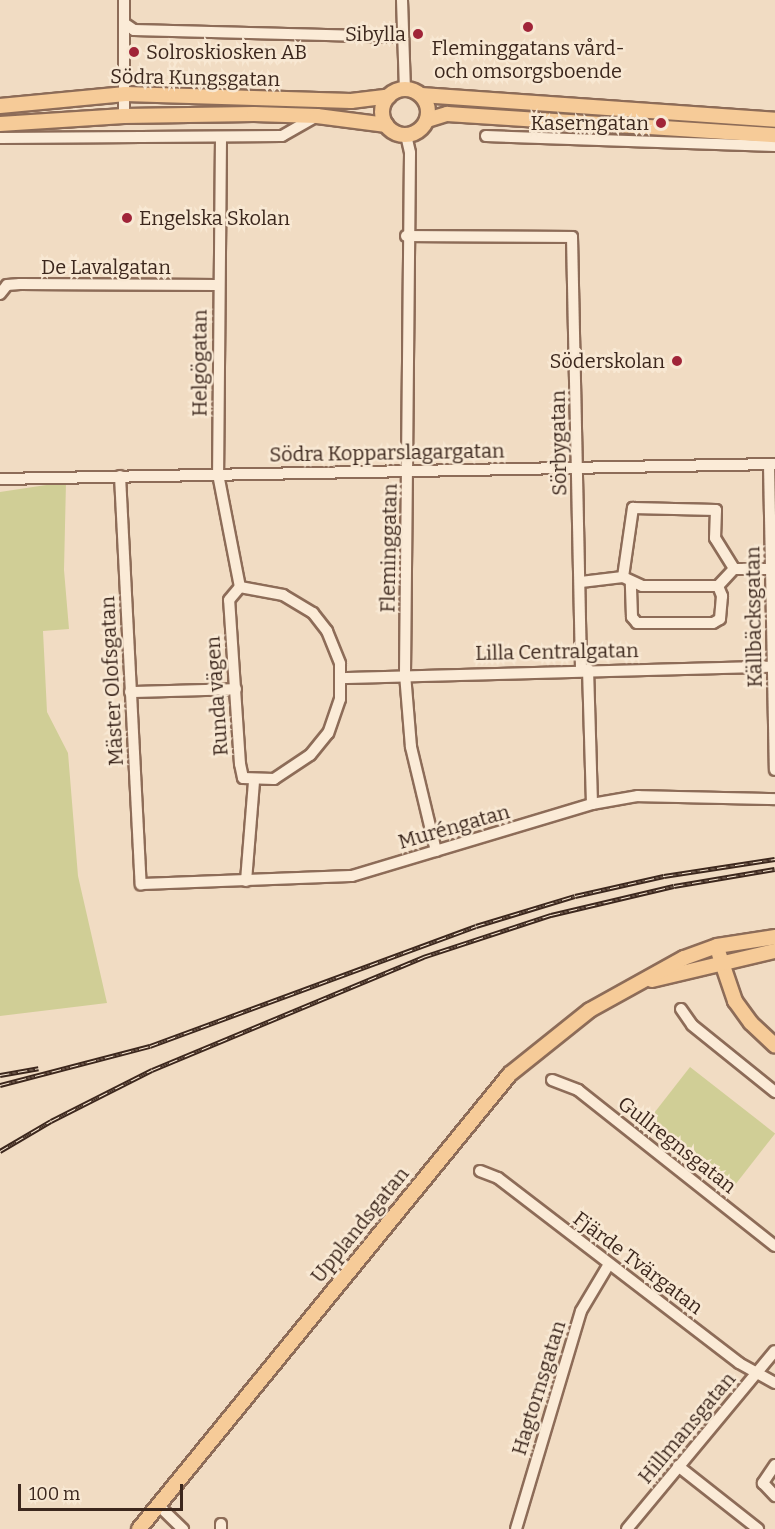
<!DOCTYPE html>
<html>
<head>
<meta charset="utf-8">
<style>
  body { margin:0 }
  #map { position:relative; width:775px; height:1529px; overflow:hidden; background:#f1dcc3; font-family:Bitter,serif }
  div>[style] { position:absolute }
  .green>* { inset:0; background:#d0ce96; transform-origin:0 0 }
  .roads { filter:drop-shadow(2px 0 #8d6c58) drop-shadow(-2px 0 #8d6c58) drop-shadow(0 2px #8d6c58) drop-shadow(0 -2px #8d6c58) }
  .minor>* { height:10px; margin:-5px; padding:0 5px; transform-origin:5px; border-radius:5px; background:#fbebd7 }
  .major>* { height:14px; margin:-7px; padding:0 7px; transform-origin:7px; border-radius:7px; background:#f6cb98 }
  .major>.ring { margin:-7px; padding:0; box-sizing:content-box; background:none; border:14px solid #f6cb98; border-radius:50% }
  .rail>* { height:5px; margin-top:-2.5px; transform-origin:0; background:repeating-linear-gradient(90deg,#f8e8d3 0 9px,#3c271d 0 18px); box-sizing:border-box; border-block:2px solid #3c271d }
  .dots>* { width:16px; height:16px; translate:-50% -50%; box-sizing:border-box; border:3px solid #f8e8d3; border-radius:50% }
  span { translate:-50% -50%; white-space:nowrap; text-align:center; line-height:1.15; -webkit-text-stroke:5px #f8e8d3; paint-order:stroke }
  .poi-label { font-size:20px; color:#3c271d }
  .right { translate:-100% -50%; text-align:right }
  .left { translate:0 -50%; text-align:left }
  .street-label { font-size:20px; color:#3c271d }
  .scale { position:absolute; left:18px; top:1484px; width:165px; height:27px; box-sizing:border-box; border:3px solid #3c271d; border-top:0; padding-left:8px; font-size:18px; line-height:21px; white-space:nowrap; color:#3c271d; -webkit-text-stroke:4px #f8e8d3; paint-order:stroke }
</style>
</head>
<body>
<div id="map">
  <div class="green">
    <div style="clip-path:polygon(66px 482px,64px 570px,69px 629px,43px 631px,47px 712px,68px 753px,78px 876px,107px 1003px,0 1016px,0 492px)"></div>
    <div style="left:690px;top:1067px;width:108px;height:76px;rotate:38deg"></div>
  </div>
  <div class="roads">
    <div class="minor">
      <div style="left:402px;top:0;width:89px;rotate:88.1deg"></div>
      <div style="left:124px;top:23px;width:12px;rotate:35deg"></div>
      <div style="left:134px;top:30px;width:269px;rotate:1.5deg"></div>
      <div style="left:124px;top:116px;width:116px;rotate:-90deg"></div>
      <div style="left:406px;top:135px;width:18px;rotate:77deg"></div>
      <div style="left:410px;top:153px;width:521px;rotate:90.55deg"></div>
      <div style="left:405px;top:674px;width:73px;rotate:85.3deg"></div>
      <div style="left:411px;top:747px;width:107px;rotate:76.5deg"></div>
      <div style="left:486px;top:136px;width:289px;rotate:2deg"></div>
      <div style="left:0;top:138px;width:282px;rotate:-0.4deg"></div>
      <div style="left:282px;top:136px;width:40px;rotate:-29.7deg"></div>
      <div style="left:221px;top:138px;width:336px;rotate:90.5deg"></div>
      <div style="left:218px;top:474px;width:115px;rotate:79deg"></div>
      <div style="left:406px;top:236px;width:166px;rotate:0.3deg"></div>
      <div style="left:572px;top:237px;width:433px;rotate:88.8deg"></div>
      <div style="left:0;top:294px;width:11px;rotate:-52deg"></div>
      <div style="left:7px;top:285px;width:13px;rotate:-4deg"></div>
      <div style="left:20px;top:284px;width:197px;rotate:0.3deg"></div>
      <div style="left:769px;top:464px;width:306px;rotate:88.9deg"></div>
      <div style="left:120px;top:476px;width:409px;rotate:87.1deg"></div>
      <div style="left:141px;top:884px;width:211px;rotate:-2.2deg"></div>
      <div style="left:352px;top:876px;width:251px;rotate:-16.7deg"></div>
      <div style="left:592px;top:804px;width:47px;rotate:-9.9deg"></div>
      <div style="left:638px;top:796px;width:137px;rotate:1.3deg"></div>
      <div style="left:0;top:479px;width:775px;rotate:-1.11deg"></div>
      <div style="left:623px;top:577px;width:70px;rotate:-81.8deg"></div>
      <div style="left:633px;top:508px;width:83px;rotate:1.4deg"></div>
      <div style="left:716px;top:510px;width:28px;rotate:92deg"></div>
      <div style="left:715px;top:538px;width:36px;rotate:58deg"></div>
      <div style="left:581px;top:582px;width:42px;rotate:-6.8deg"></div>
      <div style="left:623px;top:577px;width:21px;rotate:25deg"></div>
      <div style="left:642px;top:586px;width:76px"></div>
      <div style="left:718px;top:586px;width:11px;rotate:68deg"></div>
      <div style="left:722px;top:596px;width:23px;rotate:95deg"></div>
      <div style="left:720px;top:619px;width:8px;rotate:150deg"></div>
      <div style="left:713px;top:623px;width:76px;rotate:180deg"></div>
      <div style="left:637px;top:623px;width:8px;rotate:-130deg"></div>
      <div style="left:632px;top:617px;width:34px;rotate:-92deg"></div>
      <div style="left:718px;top:586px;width:23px;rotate:-47deg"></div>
      <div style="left:734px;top:569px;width:37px"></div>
      <div style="left:240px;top:587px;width:44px;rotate:10.5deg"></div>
      <div style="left:283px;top:595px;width:35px;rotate:31deg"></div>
      <div style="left:313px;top:613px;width:23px;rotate:52deg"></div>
      <div style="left:327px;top:631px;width:35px;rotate:68deg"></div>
      <div style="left:340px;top:664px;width:35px;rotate:90deg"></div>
      <div style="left:340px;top:699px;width:36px;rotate:109deg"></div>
      <div style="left:328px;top:733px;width:28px;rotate:129deg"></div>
      <div style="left:310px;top:755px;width:43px;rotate:146.3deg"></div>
      <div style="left:274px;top:779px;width:31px;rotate:-178deg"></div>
      <div style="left:243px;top:778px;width:14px;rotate:-102deg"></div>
      <div style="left:240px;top:764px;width:164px;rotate:-93.8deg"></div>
      <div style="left:229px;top:600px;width:17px;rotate:-50deg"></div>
      <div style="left:588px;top:669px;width:135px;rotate:88.3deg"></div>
      <div style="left:343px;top:678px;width:430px;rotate:-1.5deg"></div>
      <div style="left:130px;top:692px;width:106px;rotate:-1.6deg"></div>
      <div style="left:246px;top:881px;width:100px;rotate:-85.4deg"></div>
      <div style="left:681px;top:1009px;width:19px;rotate:55deg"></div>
      <div style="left:692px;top:1025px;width:107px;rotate:38.9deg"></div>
      <div style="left:552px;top:1080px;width:28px;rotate:21deg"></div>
      <div style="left:578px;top:1090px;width:251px;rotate:38.4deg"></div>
      <div style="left:480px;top:1171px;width:19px;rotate:21deg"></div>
      <div style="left:498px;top:1178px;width:304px;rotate:37.5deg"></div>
      <div style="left:739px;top:1363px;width:41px;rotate:29.1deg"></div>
      <div style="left:775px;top:1465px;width:22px;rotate:124deg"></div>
      <div style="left:763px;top:1483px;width:18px;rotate:47deg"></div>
      <div style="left:678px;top:1466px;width:102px;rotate:38.2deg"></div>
      <div style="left:158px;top:1505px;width:35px;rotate:44deg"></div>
      <div style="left:221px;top:1529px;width:5px;rotate:-90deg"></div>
      <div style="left:516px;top:1529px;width:227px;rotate:-73.4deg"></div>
      <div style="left:581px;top:1311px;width:55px;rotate:-59.2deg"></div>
      <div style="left:627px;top:1529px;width:231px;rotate:-50.3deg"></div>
    </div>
    <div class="major">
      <div class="ring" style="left:382px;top:89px;width:32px;height:32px"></div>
      <div style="left:421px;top:95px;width:355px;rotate:4deg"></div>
      <div style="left:0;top:106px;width:126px;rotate:-5.5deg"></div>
      <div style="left:125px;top:94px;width:226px;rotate:1.8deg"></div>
      <div style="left:351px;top:101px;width:38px;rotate:-7deg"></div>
      <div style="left:427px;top:120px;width:21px;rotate:-17deg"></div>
      <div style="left:447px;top:114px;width:329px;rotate:3.7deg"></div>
      <div style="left:0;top:124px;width:124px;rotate:-3.7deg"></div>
      <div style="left:124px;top:116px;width:130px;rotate:-0.9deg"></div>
      <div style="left:254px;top:114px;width:63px;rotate:1.8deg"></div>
      <div style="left:317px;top:116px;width:70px;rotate:7.4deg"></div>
      <div style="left:719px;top:954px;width:50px;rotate:71.2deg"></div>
      <div style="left:735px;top:1001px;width:27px;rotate:54deg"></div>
      <div style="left:751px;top:1023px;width:33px;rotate:43deg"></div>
      <div style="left:652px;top:980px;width:126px;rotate:-13.3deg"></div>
      <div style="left:139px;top:1529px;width:587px;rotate:-50.81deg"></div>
      <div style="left:510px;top:1074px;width:102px;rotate:-38.7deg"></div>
      <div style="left:590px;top:1010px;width:107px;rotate:-29deg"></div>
      <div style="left:684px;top:958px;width:35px;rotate:-20deg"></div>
      <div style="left:717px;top:946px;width:59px;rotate:-8.8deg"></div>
    </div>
  </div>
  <div class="rail">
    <div style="left:0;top:1075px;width:39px;rotate:-10deg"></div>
    <div style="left:0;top:1085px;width:155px;rotate:-14.6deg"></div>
    <div style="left:150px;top:1046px;width:347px;rotate:-20.2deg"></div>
    <div style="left:476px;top:926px;width:103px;rotate:-16.9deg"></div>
    <div style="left:575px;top:896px;width:91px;rotate:-12.7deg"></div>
    <div style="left:664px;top:876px;width:112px;rotate:-8.7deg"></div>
    <div style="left:0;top:1151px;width:59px;rotate:-30.5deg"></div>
    <div style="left:51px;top:1121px;width:113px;rotate:-26.8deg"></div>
    <div style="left:152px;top:1070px;width:294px;rotate:-22.6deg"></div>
    <div style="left:423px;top:957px;width:135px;rotate:-18.2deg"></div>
    <div style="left:551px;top:915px;width:126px;rotate:-13.3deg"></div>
    <div style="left:674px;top:886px;width:102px;rotate:-9.6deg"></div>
  </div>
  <div class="dots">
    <div style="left:528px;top:27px;background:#a02438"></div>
    <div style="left:418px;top:34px;background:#a02438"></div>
    <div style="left:134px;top:52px;background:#a02438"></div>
    <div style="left:661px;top:123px;background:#a02438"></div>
    <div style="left:127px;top:218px;background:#a02438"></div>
    <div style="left:677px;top:361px;background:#a02438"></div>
  </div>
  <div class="poi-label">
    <span class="right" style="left:406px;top:34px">Sibylla</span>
    <span style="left:528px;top:60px">Fleminggatans vård-<br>och omsorgsboende</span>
    <span class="left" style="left:146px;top:52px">Solroskiosken AB</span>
    <span class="right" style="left:649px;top:123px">Kaserngatan</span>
    <span class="left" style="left:139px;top:218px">Engelska Skolan</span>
    <span class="right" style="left:665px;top:361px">Söderskolan</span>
  </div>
  <div class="street-label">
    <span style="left:195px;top:78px;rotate:1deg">Södra Kungsgatan</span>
    <span style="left:106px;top:267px">De Lavalgatan</span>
    <span style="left:200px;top:363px;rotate:-90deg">Helgögatan</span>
    <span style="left:559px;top:443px;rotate:-91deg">Sörbygatan</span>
    <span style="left:387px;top:453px;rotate:-1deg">Södra Kopparslagargatan</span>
    <span style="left:389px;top:548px;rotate:-89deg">Fleminggatan</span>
    <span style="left:754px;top:617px;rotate:-91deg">Källbäcksgatan</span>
    <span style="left:557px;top:652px;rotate:-1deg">Lilla Centralgatan</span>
    <span style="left:112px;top:681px;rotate:-93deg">Mäster Olofsgatan</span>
    <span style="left:217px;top:696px;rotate:-94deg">Runda vägen</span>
    <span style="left:454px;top:827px;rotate:-16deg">Muréngatan</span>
    <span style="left:677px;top:1145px;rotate:38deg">Gullregnsgatan</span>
    <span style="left:360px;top:1225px;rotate:-51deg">Upplandsgatan</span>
    <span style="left:638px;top:1263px;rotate:37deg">Fjärde Tvärgatan</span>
    <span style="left:539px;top:1388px;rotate:-73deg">Hagtornsgatan</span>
    <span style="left:687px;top:1428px;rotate:-50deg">Hillmansgatan</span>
  </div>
  <div class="scale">100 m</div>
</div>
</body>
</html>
